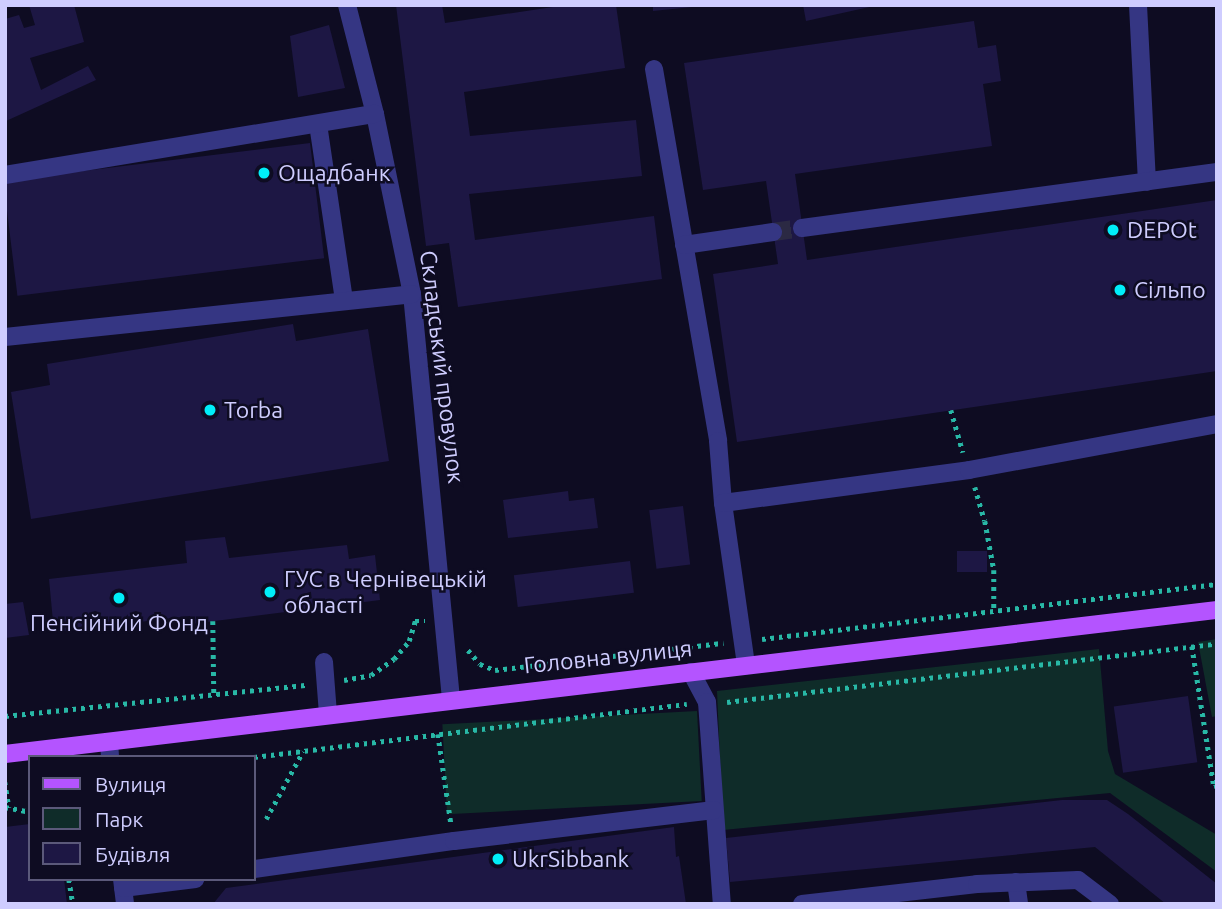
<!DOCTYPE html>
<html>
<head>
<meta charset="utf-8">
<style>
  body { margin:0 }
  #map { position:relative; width:1222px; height:909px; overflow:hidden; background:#0e0c22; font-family:Ubuntu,sans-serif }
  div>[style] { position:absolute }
  .green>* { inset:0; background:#0f2c29; transform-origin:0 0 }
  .building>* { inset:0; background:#1d1744; transform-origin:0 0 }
  .minor-tunnel>* { height:18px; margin-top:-9px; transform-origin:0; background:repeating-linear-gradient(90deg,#2b2943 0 18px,transparent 0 27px) }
  .path>* { height:4.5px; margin-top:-2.25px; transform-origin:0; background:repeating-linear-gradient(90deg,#28b8a6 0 3.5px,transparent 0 8.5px) }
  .minor>* { height:18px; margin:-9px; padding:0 9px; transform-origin:9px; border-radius:9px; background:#353683 }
  .major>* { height:18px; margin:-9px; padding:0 9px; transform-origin:9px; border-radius:9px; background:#b454ff }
  .dots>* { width:19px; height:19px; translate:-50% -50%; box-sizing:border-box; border:4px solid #0e0c22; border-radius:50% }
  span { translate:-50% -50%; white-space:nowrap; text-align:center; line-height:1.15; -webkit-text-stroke:5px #0e0c22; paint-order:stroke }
  .poi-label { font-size:23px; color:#cfcdff }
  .left { translate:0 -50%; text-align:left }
  .street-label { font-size:23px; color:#cfcdff }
  .frame { position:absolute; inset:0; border:7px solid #cfcdff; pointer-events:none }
  .legend { position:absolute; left:28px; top:755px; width:228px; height:126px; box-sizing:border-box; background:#0e0c22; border:2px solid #5b597a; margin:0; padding:9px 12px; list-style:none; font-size:21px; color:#cfcdff }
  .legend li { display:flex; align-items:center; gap:14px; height:35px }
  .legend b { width:35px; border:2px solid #5b597a }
</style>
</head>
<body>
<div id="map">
  <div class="green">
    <div style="clip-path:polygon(1217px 639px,1217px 716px,1212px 717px,1198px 642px)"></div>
    <div style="clip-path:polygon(1099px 649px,1108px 751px,1115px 774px,1217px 835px,1217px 872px,1110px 793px,723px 830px,717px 691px)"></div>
    <div style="left:697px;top:711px;width:90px;height:255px;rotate:87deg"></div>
  </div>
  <div class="building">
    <div style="clip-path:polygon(29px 5px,74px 5px,84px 42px,30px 58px,41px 90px,88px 66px,96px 80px,6px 121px,5px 19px,19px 15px,24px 28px,35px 25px)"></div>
    <div style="clip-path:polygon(396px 5px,442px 5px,445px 23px,566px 5px,616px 5px,625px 68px,464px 92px,470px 136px,636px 120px,642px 176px,469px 194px,475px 240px,654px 216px,662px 279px,458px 307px,449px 243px,426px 246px)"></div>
    <div style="clip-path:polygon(653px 5px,692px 5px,692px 7px,653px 11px)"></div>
    <div style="clip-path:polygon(803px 5px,874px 5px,874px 6px,806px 21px)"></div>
    <div style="clip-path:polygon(974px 21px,978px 48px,996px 45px,1001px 81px,983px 84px,992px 146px,795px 174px,807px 260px,1217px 200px,1217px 371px,737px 442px,713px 274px,778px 264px,766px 181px,703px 190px,684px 63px)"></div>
    <div style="clip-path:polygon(329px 25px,345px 88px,298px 97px,290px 36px)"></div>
    <div style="left:310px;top:143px;width:116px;height:309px;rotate:83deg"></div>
    <div style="clip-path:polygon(293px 324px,296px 341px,368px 329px,389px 461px,31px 519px,11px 392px,50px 385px,47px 364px)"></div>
    <div style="clip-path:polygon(568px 491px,569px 501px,594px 498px,598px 528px,508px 538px,503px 500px)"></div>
    <div style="left:683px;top:506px;width:59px;height:34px;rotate:83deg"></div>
    <div style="clip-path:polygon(225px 537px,229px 558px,347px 545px,349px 559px,375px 555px,380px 600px,191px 624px,190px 616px,54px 632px,49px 579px,187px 563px,185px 541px)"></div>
    <div style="left:957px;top:551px;width:30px;height:21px"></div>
    <div style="left:630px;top:561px;width:32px;height:117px;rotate:83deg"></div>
    <div style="clip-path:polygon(23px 602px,29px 635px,5px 638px,5px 604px)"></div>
    <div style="left:1188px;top:696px;width:67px;height:75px;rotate:82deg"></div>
    <div style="clip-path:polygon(1062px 800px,1107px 800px,1128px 814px,1217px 884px,1217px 904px,1166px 904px,1095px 847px,730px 882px,726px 838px)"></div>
    <div style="clip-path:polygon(30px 824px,30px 879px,64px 879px,67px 904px,5px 904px,5px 827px)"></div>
    <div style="clip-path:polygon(674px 827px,676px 857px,679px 856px,686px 904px,213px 904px,226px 888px)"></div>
  </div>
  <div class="minor-tunnel">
    <div style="left:773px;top:232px;width:29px;rotate:-8deg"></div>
  </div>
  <div class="path">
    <div style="left:951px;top:410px;width:44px;rotate:74.1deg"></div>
    <div style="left:975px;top:487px;width:35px;rotate:74deg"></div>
    <div style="left:985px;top:521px;width:50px;rotate:79.6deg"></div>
    <div style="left:994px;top:570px;width:40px;rotate:90deg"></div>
    <div style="left:213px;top:621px;width:73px;rotate:89.2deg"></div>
    <div style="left:762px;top:639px;width:458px;rotate:-6.9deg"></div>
    <div style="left:1192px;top:646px;width:143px;rotate:81.1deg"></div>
    <div style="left:1214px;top:787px;width:3px;rotate:-18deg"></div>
    <div style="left:468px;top:650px;width:18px;rotate:49deg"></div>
    <div style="left:480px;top:664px;width:16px;rotate:22deg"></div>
    <div style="left:495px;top:670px;width:230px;rotate:-6.8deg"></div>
    <div style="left:344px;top:680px;width:27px;rotate:-10deg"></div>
    <div style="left:371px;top:675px;width:28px;rotate:-35deg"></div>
    <div style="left:394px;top:659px;width:23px;rotate:-50deg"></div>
    <div style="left:409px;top:641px;width:21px;rotate:-73deg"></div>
    <div style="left:415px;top:621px;width:10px"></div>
    <div style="left:727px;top:702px;width:493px;rotate:-6.8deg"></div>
    <div style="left:5px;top:716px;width:304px;rotate:-5.9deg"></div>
    <div style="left:438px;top:734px;width:90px;rotate:81.7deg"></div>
    <div style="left:254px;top:757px;width:436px;rotate:-7deg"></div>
    <div style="left:5px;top:782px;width:26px;rotate:81deg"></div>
    <div style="left:5px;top:807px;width:25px;rotate:11deg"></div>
    <div style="left:266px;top:819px;width:77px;rotate:-61.4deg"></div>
    <div style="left:69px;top:879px;width:25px;rotate:81deg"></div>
  </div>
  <div class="minor">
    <div style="left:347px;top:5px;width:113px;rotate:75.6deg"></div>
    <div style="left:375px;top:114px;width:184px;rotate:78.4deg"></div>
    <div style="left:412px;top:294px;width:407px;rotate:84.5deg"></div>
    <div style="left:1138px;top:5px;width:177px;rotate:87.1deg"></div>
    <div style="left:654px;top:69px;width:377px;rotate:80.2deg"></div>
    <div style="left:718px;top:441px;width:62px;rotate:85.4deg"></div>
    <div style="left:723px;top:503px;width:164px;rotate:81.9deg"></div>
    <div style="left:318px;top:124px;width:179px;rotate:81.6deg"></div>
    <div style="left:5px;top:175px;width:375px;rotate:-9.4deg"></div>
    <div style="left:802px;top:228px;width:419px;rotate:-7.7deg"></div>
    <div style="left:684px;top:245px;width:90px;rotate:-8.3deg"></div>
    <div style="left:5px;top:337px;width:409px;rotate:-6deg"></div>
    <div style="left:723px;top:503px;width:248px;rotate:-7.6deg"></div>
    <div style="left:969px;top:470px;width:252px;rotate:-10.5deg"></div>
    <div style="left:324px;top:662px;width:52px;rotate:85.6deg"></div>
    <div style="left:691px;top:672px;width:34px;rotate:62deg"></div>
    <div style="left:707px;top:702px;width:203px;rotate:85.8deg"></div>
    <div style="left:109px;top:742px;width:15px;rotate:86deg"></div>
    <div style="left:254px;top:869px;width:202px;rotate:-8deg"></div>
    <div style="left:454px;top:841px;width:262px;rotate:-6.8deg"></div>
    <div style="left:122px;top:879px;width:25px;rotate:83deg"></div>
    <div style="left:1016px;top:882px;width:22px;rotate:82deg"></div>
    <div style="left:123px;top:888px;width:73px;rotate:-7.1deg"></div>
    <div style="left:802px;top:904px;width:176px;rotate:-6.5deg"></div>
    <div style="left:977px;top:884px;width:101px;rotate:-2.3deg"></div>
    <div style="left:1078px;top:880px;width:40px;rotate:37deg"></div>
  </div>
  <div class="major">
    <div style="left:5px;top:754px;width:1221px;rotate:-6.78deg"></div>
  </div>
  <div class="dots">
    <div style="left:264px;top:173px;background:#00eef8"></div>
    <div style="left:1113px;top:230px;background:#00eef8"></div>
    <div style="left:1120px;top:290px;background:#00eef8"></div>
    <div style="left:210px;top:410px;background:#00eef8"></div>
    <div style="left:270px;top:592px;background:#00eef8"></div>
    <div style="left:119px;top:598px;background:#00eef8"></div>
    <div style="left:498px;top:859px;background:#00eef8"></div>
  </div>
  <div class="poi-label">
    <span class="left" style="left:278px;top:173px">Ощадбанк</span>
    <span class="left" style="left:1127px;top:230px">DEPOt</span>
    <span class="left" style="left:1134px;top:290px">Сільпо</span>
    <span class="left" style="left:224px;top:410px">Torba</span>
    <span class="left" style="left:284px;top:592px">ГУС в Чернівецькій<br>області</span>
    <span style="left:119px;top:623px">Пенсійний Фонд</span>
    <span class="left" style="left:512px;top:859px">UkrSibbank</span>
  </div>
  <div class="street-label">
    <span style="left:442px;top:367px;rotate:83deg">Складський провулок</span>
    <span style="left:608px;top:657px;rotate:-6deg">Головна вулиця</span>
  </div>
  <div class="frame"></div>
  <ul class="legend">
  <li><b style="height:9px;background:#b454ff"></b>Вулиця</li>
  <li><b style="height:19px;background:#0f2c29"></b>Парк</li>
  <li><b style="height:19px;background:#1d1744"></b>Будівля</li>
  </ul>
</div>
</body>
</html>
